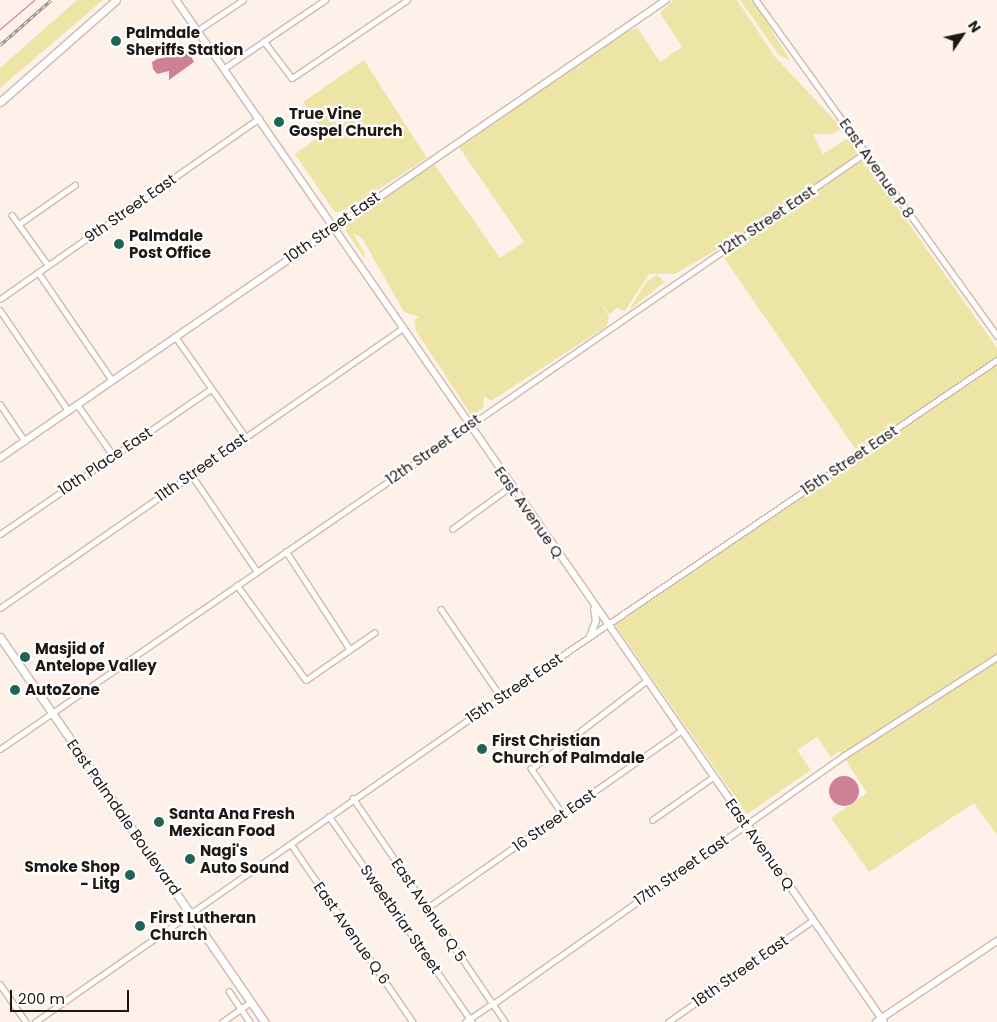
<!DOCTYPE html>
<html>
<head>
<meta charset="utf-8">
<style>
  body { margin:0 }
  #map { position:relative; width:997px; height:1022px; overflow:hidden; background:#fdf1ea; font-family:Poppins,sans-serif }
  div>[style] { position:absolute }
  .green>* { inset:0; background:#ede5a5 }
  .water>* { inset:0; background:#ce8097 }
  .round { border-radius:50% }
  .stream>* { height:1px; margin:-0.5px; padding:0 0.5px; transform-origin:0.5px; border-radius:0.5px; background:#ce8097 }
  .roads { filter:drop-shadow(1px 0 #cebaaf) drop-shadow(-1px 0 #cebaaf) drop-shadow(0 1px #cebaaf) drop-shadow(0 -1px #cebaaf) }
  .minor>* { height:4.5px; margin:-2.25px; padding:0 2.25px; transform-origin:2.25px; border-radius:2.25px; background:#fff }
  .tertiary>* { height:5.5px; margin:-2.75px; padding:0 2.75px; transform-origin:2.75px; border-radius:2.75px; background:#fff }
  .secondary>* { height:6px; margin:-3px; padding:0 3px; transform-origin:3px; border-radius:3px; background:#fff }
  .primary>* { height:7px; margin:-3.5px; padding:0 3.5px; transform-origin:3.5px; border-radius:3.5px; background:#fff }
  .trunk>* { height:7px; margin:-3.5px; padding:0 3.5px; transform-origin:3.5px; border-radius:3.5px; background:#fff }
  .rail>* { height:3px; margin-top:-1.5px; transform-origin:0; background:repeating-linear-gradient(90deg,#fff 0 4px,#908781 0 8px); box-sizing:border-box; border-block:1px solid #908781 }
  .dots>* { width:14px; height:14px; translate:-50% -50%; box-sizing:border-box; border:2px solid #fff; border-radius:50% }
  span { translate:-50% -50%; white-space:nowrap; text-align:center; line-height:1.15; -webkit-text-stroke:4.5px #fff; paint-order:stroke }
  .poi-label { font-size:15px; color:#1e1713; font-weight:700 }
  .left { translate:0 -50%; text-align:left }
  .right { translate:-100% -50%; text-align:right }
  .street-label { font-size:15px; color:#1e1713 }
  .north { position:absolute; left:937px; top:10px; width:50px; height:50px; -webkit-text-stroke:4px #fff; paint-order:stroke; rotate:56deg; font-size:14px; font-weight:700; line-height:20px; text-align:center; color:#1e1713 }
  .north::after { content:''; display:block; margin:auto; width:18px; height:22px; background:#1e1713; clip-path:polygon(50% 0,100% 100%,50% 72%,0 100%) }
  .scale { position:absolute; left:10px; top:990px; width:119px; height:22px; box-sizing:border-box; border:2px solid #1e1713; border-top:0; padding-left:6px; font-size:15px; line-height:18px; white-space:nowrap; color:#1e1713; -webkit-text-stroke:4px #fff; paint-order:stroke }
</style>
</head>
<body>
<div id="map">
  <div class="green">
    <div style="clip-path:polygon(77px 0,103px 0,0 88px,0 68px)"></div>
    <div style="clip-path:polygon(673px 0,737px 0,775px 57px,842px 128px,832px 134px,813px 134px,823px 154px,848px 138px,997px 348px,997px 835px,974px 803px,869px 872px,831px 818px,867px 793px,840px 751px,831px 757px,817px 737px,797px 750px,811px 770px,747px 814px,615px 625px,861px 457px,718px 249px,675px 274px,649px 274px,625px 311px,616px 308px,610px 315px,598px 298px,609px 316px,607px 326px,491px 401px,484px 396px,483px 408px,472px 416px,416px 331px,414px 320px,419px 317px,404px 312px,362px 238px,353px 233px,365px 254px,365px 259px,346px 231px,347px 223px,434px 164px,500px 258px,524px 242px,459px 147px,626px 32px,638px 28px,660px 62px,682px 47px,660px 13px)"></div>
    <div style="clip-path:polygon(740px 0,751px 0,759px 9px,790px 60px,779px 55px)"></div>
    <div style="clip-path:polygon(364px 60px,427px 158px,342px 213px,334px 211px,295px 154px,324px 133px,303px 102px)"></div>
    <div style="clip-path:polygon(657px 275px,665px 282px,629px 310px,646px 282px)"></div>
  </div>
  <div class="water">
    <div style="clip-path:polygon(189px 52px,194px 62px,169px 80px,169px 71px,157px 74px,153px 69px,152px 62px,157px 59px)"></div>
    <div class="round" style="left:829px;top:776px;width:30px;height:30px"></div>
  </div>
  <div class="stream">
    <div style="left:0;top:29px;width:45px;rotate:-40.5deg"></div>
  </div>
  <div class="roads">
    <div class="minor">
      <div style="left:756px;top:0;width:413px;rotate:54.3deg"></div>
      <div style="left:198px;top:30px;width:54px;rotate:-33.7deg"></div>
      <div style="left:264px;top:41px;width:46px;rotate:52.9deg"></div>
      <div style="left:292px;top:78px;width:139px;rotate:-34.1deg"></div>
      <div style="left:226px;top:67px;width:120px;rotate:-34.1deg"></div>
      <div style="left:12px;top:215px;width:62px;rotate:54.2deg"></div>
      <div style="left:19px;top:224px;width:68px;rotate:-34.9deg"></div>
      <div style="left:38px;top:272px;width:131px;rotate:55.6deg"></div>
      <div style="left:0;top:299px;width:316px;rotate:-34.9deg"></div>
      <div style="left:0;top:310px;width:121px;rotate:55.8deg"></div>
      <div style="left:175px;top:336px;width:122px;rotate:55deg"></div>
      <div style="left:0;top:404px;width:45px;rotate:56deg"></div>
      <div style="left:77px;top:404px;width:62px;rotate:54.8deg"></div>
      <div style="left:191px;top:474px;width:117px;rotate:55.8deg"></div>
      <div style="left:452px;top:529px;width:73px;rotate:-36.1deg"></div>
      <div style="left:0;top:534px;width:256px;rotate:-34.5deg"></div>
      <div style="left:286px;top:551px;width:117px;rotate:56.9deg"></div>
      <div style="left:237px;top:585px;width:117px;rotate:54deg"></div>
      <div style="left:306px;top:680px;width:83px;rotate:-34.7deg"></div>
      <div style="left:0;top:608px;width:491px;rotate:-34.8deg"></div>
      <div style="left:441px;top:609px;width:107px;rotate:55.7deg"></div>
      <div style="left:0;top:749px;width:1054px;rotate:-34.56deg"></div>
      <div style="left:353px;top:798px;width:271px;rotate:55.8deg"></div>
      <div style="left:562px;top:814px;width:55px;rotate:-124.6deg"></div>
      <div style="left:531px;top:769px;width:145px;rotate:-37.4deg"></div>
      <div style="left:329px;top:816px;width:251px;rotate:55.2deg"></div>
      <div style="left:652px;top:820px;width:75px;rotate:-35.2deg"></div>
      <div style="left:291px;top:844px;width:216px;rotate:55.6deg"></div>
      <div style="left:427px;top:908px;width:310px;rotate:-34.9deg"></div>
      <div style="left:0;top:984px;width:46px;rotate:55.6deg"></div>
      <div style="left:229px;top:991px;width:37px;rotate:56deg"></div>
      <div style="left:493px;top:1004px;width:431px;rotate:-35.3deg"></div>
      <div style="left:845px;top:755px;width:181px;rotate:-32.8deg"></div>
      <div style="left:35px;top:1022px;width:568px;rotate:-34.89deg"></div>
      <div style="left:501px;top:697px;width:600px;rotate:-34.19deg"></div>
      <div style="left:222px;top:1022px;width:35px;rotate:-35deg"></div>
      <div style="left:465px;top:1022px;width:29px;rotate:-34deg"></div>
      <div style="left:668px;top:1022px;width:177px;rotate:-35.1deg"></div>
    </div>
    <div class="tertiary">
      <div style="left:876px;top:1022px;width:146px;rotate:-33.8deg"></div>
    </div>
    <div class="secondary">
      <div style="left:176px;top:0;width:1243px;rotate:55.29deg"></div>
      <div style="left:0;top:458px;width:808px;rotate:-34.52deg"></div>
      <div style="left:590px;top:636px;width:16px;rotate:-68deg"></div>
      <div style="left:596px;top:621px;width:12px;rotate:-99deg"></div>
    </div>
    <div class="primary">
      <div style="left:0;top:102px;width:154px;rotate:-41.3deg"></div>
    </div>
    <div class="trunk">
      <div style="left:0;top:637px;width:467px;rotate:55.5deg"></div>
    </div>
  </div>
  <div class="rail">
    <div style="left:0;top:45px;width:68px;rotate:-41.4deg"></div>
  </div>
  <div class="dots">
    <div style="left:116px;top:41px;background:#206456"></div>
    <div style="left:279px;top:122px;background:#206456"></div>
    <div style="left:119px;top:244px;background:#206456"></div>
    <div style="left:25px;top:657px;background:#206456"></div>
    <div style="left:15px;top:690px;background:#206456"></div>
    <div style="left:482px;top:749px;background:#206456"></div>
    <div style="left:159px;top:822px;background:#206456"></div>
    <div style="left:190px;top:859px;background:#206456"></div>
    <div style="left:130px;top:875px;background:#206456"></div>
    <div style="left:140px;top:926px;background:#206456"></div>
  </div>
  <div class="poi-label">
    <span class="left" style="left:126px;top:41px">Palmdale<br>Sheriffs Station</span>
    <span class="left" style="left:289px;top:122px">True Vine<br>Gospel Church</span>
    <span class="left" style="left:129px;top:244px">Palmdale<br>Post Office</span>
    <span class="left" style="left:35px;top:657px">Masjid of<br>Antelope Valley</span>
    <span class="left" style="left:25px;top:690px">AutoZone</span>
    <span class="left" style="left:492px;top:749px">First Christian<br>Church of Palmdale</span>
    <span class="left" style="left:169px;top:822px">Santa Ana Fresh<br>Mexican Food</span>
    <span class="left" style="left:200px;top:859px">Nagi's<br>Auto Sound</span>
    <span class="right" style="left:120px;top:875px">Smoke Shop<br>- Litg</span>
    <span class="left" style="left:150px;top:926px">First Lutheran<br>Church</span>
  </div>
  <div class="street-label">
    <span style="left:877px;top:168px;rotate:55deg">East Avenue P 8</span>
    <span style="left:130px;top:208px;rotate:-35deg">9th Street East</span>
    <span style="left:767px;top:220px;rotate:-34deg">12th Street East</span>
    <span style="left:332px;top:227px;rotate:-35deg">10th Street East</span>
    <span style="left:433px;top:449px;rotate:-35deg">12th Street East</span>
    <span style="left:849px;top:460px;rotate:-34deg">15th Street East</span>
    <span style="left:105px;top:461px;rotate:-34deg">10th Place East</span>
    <span style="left:201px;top:467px;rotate:-35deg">11th Street East</span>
    <span style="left:529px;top:512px;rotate:55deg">East Avenue Q</span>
    <span style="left:514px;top:688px;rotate:-34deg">15th Street East</span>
    <span style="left:124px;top:817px;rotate:55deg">East Palmdale Boulevard</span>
    <span style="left:554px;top:820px;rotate:-35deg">16 Street East</span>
    <span style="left:760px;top:844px;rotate:55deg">East Avenue Q</span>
    <span style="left:681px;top:870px;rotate:-35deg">17th Street East</span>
    <span style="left:429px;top:910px;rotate:56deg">East Avenue Q 5</span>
    <span style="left:401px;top:919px;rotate:55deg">Sweetbriar Street</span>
    <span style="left:352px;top:933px;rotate:55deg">East Avenue Q 6</span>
    <span style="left:740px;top:971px;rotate:-35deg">18th Street East</span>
  </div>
  <div class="north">N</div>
  <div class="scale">200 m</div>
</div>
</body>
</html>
